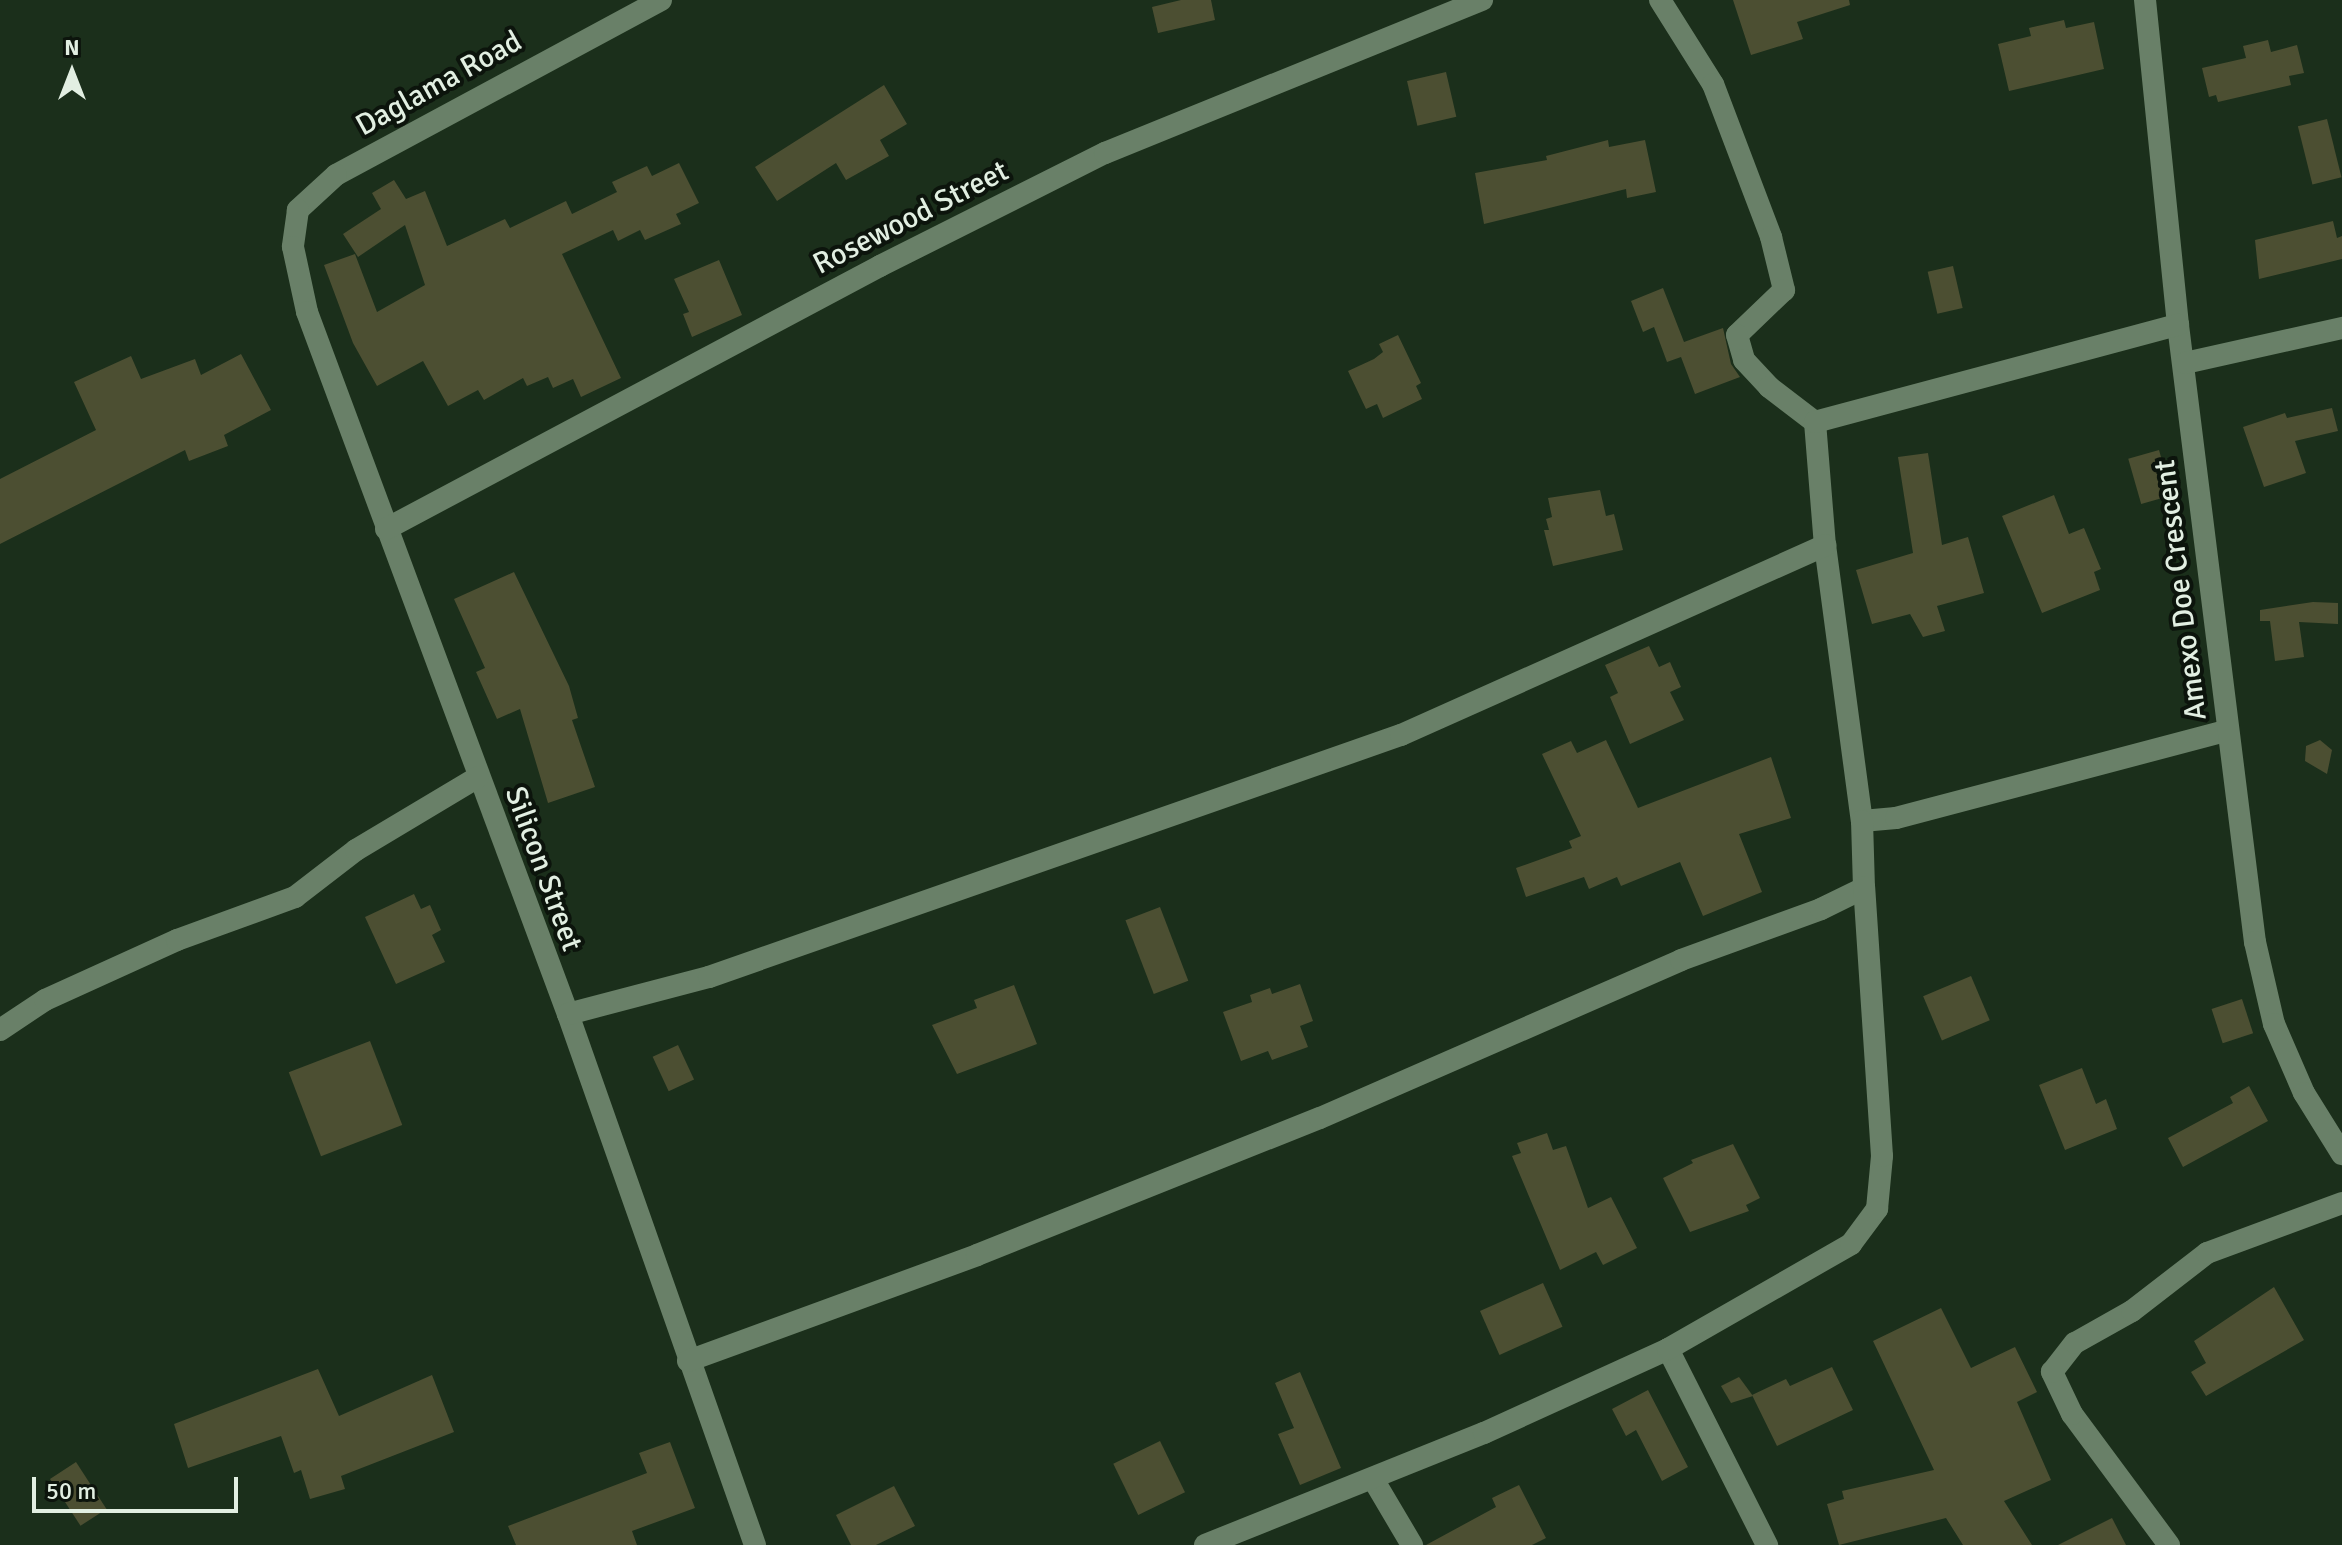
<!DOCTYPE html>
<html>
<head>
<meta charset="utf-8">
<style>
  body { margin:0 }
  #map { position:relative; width:2342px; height:1545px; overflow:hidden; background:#1b2f1b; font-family:Signika,sans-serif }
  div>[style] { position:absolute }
  .building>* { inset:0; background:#4c4f32; transform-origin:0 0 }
  .minor>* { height:22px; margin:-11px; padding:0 11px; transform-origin:11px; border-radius:11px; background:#698068 }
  span { translate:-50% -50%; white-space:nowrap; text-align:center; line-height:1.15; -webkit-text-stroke:8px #0c140c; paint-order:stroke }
  .street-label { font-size:30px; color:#e2efe2 }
  .north { position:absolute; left:32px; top:32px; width:80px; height:80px; -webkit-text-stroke:6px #0c140c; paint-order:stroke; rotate:0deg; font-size:22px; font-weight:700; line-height:32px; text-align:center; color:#e2efe2 }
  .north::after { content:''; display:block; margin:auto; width:28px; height:36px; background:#e2efe2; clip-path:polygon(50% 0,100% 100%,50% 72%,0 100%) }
  .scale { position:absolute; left:32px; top:1477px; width:206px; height:36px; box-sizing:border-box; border:4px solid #e2efe2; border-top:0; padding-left:10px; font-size:24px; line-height:28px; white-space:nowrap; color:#e2efe2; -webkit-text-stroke:6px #0c140c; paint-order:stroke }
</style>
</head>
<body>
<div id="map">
  <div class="building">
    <div style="clip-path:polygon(1181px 0,1211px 0,1215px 20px,1158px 33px,1152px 7px)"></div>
    <div style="clip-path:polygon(1733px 0,1849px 0,1850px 5px,1797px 22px,1803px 39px,1751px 55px)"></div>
    <div style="clip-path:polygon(2064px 20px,2066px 28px,2094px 22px,2104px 69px,2009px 91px,1998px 44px,2031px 36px,2029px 28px)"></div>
    <div style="clip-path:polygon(2268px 40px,2271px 52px,2297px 45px,2304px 73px,2289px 76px,2291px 85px,2218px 102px,2216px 95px,2209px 97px,2202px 68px,2246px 58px,2243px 46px)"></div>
    <div style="left:1446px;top:72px;width:46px;height:40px;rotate:77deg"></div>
    <div style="clip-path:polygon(884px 85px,907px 124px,880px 140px,889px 156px,846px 180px,836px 163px,777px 201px,755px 167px)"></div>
    <div style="left:2327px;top:119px;width:60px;height:30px;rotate:76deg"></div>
    <div style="clip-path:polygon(1608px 140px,1609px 147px,1645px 140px,1656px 192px,1627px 198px,1626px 189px,1484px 224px,1475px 173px,1547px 160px,1546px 156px)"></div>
    <div style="clip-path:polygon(679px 163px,699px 203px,676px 214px,681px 224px,645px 240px,640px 230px,618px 241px,613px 230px,562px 254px,621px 378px,581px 397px,573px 379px,553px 388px,548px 377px,527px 386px,523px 378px,484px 400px,478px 390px,448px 406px,423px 361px,377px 386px,353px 343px,324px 265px,355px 254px,377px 312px,425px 285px,405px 225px,358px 257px,343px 234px,381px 209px,372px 193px,394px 180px,406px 199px,425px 191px,447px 246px,505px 219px,510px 228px,566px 201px,572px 214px,617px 192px,612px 182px,647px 166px,652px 176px)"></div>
    <div style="clip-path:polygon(2333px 221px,2337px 238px,2342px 236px,2342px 259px,2259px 279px,2255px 240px)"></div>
    <div style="clip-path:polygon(719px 260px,742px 315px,692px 337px,683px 314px,689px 312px,674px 279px)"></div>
    <div style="left:1953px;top:266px;width:43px;height:26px;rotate:77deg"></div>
    <div style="clip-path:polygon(1663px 288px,1684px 342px,1723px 328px,1731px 364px,1740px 377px,1695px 394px,1681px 357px,1667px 362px,1654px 327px,1643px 332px,1631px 301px)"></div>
    <div style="clip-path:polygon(1398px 335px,1421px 383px,1416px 386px,1422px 399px,1383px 418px,1377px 404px,1366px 409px,1348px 371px,1374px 359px,1383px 352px,1379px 344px)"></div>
    <div style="clip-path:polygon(241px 354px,271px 410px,224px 435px,228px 446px,189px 461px,185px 450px,0 544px,0 479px,96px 430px,74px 382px,131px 356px,141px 379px,195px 359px,201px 375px)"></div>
    <div style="clip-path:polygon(2332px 408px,2338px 431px,2295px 441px,2306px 473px,2264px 487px,2243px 427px,2285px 413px,2287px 418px)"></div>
    <div style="left:2159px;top:450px;width:47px;height:32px;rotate:74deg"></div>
    <div style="clip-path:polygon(1928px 453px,1942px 545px,1968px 537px,1984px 593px,1937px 606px,1945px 631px,1923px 637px,1910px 614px,1872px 624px,1856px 570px,1913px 553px,1898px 457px)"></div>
    <div style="clip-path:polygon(1600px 490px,1606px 516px,1614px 514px,1623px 550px,1553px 566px,1544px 530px,1549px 530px,1546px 519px,1552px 517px,1548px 498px)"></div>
    <div style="clip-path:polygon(2054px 495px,2069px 534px,2084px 528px,2101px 569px,2094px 572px,2100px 590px,2042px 613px,2002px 516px)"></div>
    <div style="clip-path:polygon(514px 572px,569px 686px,578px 718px,572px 720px,595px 787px,548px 803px,520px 709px,497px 719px,476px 672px,485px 668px,454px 599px)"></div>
    <div style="clip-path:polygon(2313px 602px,2338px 603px,2338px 624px,2299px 622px,2304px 657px,2275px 661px,2270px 621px,2260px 621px,2260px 610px)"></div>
    <div style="clip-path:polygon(1649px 646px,1659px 667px,1670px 662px,1681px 687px,1670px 692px,1684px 720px,1630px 744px,1610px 697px,1618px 693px,1605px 665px)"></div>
    <div style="clip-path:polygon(1606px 740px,1638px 808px,1771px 757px,1791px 818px,1739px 834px,1762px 892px,1703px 916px,1680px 862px,1621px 886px,1617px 877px,1589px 889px,1584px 877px,1526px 897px,1516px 868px,1572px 848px,1569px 841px,1581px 836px,1542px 754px,1571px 741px,1577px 753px)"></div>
    <div style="clip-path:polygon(2320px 740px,2332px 750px,2327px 774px,2305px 761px,2306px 746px)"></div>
    <div style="clip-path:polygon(414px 894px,421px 909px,430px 905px,441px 930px,432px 935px,445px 962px,396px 984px,365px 917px)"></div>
    <div style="left:1160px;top:907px;width:79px;height:37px;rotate:69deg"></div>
    <div style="left:1971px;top:976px;width:48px;height:52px;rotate:67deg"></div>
    <div style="clip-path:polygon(1300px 984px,1313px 1021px,1300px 1026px,1308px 1047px,1272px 1060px,1268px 1051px,1241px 1061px,1223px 1012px,1252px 1002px,1250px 995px,1270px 988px,1272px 994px)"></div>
    <div style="clip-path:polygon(1014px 985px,1037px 1044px,957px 1074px,932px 1025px,977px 1008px,974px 1000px)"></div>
    <div style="left:2242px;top:999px;width:36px;height:32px;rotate:72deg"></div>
    <div style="left:370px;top:1041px;width:90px;height:87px;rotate:69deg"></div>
    <div style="left:678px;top:1045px;width:38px;height:28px;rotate:65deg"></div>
    <div style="clip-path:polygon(2082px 1068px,2096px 1104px,2106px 1099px,2117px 1129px,2065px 1150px,2039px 1085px)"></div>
    <div style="clip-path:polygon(2249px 1086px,2268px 1121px,2183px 1167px,2168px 1138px,2233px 1103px,2230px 1097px)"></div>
    <div style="clip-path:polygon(1547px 1133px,1553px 1150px,1566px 1146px,1588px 1208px,1611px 1197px,1637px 1248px,1603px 1265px,1596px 1252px,1560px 1270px,1512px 1156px,1521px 1153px,1517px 1143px)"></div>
    <div style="clip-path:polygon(1733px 1144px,1760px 1198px,1746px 1205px,1749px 1211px,1690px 1232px,1663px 1178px,1693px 1163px,1691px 1160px)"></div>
    <div style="left:1543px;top:1283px;width:48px;height:69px;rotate:66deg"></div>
    <div style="clip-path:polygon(2274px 1287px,2304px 1340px,2206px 1396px,2191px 1372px,2206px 1363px,2194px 1341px)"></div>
    <div style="clip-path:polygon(1941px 1308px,1971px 1368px,2015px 1347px,2037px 1392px,2017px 1402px,2051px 1480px,2004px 1501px,2032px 1545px,1963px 1545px,1946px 1518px,1839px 1545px,1827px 1504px,1844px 1499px,1842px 1491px,1934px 1470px,1873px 1341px)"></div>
    <div style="clip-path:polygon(1832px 1367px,1853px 1410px,1777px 1446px,1752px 1395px,1786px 1379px,1790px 1386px)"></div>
    <div style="clip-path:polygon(318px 1369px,339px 1416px,432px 1375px,454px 1432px,341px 1476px,345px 1489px,310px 1499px,301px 1470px,294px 1473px,281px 1436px,188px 1468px,174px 1424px)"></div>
    <div style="clip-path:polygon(1300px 1372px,1341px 1468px,1300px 1485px,1278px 1434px,1294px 1428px,1275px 1383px)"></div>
    <div style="clip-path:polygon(1739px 1377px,1753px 1396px,1731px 1403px,1721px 1386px)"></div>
    <div style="clip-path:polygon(1648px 1390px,1688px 1467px,1662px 1481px,1636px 1430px,1626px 1436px,1612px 1409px)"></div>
    <div style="left:1160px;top:1441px;width:57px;height:52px;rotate:64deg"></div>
    <div style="clip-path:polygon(670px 1442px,695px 1508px,632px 1531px,637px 1545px,516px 1545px,508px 1526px,647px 1473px,639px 1453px)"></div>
    <div style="left:76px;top:1462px;width:56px;height:31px;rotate:57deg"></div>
    <div style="clip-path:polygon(1519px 1485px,1546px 1538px,1532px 1545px,1426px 1545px,1496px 1507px,1492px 1498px)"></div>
    <div style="clip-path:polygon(894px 1486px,915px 1526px,876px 1545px,851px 1545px,836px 1515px)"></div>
    <div style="clip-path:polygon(2112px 1518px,2126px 1545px,2058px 1545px)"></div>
  </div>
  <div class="minor">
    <div style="left:661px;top:0;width:369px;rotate:151.7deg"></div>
    <div style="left:336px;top:175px;width:52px;rotate:137.4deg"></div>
    <div style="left:298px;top:210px;width:37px;rotate:98deg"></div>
    <div style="left:293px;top:247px;width:66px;rotate:77.8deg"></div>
    <div style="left:307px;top:312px;width:749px;rotate:69.61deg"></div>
    <div style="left:568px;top:1014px;width:563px;rotate:70.6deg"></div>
    <div style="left:1660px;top:0;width:99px;rotate:57.8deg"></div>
    <div style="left:1713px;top:84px;width:164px;rotate:69.2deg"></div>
    <div style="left:1771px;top:237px;width:55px;rotate:76.2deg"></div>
    <div style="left:1784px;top:290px;width:65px;rotate:136.2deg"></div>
    <div style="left:1737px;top:335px;width:26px;rotate:74deg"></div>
    <div style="left:1744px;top:360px;width:37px;rotate:47deg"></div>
    <div style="left:1769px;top:387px;width:58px;rotate:37.3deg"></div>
    <div style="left:1815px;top:422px;width:123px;rotate:85.4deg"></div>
    <div style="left:1825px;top:545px;width:278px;rotate:82.4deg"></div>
    <div style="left:1862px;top:821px;width:34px;rotate:-5deg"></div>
    <div style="left:1896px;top:818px;width:343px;rotate:-14.8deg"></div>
    <div style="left:2145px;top:0;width:327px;rotate:84.2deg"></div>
    <div style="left:2178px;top:325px;width:622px;rotate:82.89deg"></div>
    <div style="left:2255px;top:942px;width:84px;rotate:77deg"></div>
    <div style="left:2274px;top:1024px;width:75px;rotate:66.5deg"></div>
    <div style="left:2304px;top:1093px;width:72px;rotate:58.1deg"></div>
    <div style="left:2185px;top:363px;width:161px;rotate:-12.6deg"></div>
    <div style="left:1815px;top:422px;width:376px;rotate:-15deg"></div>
    <div style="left:386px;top:529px;width:560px;rotate:-28.03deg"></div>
    <div style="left:880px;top:266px;width:252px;rotate:-26.7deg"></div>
    <div style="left:1105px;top:153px;width:407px;rotate:-22.1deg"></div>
    <div style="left:568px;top:1014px;width:146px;rotate:-14.7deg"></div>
    <div style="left:709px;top:977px;width:733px;rotate:-19.28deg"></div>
    <div style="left:1401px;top:735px;width:465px;rotate:-24.1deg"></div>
    <div style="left:0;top:1030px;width:54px;rotate:-33.7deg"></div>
    <div style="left:45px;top:1000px;width:145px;rotate:-24.4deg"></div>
    <div style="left:177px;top:940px;width:126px;rotate:-20deg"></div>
    <div style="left:295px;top:897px;width:77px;rotate:-37.6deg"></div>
    <div style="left:356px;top:850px;width:142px;rotate:-30.9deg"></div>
    <div style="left:1668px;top:1349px;width:220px;rotate:63.2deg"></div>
    <div style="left:688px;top:1361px;width:308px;rotate:-20.1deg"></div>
    <div style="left:977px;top:1255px;width:369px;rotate:-21.8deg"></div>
    <div style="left:1320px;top:1118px;width:394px;rotate:-23.6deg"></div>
    <div style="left:1681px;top:960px;width:149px;rotate:-20deg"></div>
    <div style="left:1821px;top:909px;width:48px;rotate:-26deg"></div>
    <div style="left:1864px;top:888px;width:67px;rotate:-91.7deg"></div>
    <div style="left:1373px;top:1479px;width:77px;rotate:59.4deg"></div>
    <div style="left:1205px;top:1545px;width:301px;rotate:-21.9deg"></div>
    <div style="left:1484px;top:1433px;width:202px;rotate:-24.5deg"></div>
    <div style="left:1668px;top:1349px;width:211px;rotate:-29.8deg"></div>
    <div style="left:1851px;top:1244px;width:44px;rotate:-53.4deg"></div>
    <div style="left:1877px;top:1209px;width:53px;rotate:-84.6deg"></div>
    <div style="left:1882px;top:1156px;width:269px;rotate:-93.8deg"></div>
    <div style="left:2169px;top:1545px;width:163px;rotate:-126.5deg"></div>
    <div style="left:2072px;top:1414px;width:47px;rotate:-115.5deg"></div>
    <div style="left:2052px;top:1372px;width:37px;rotate:-52deg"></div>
    <div style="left:2075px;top:1343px;width:65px;rotate:-29.3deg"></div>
    <div style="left:2132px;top:1311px;width:95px;rotate:-37.7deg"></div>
    <div style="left:2207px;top:1253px;width:144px;rotate:-20.3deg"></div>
  </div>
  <div class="street-label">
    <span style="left:439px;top:84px;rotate:-29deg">Daglama Road</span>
    <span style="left:911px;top:218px;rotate:-27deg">Rosewood Street</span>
    <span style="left:2181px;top:590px;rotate:-97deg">Amexo Doe Crescent</span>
    <span style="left:543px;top:869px;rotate:70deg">Silicon Street</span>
  </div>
  <div class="north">N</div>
  <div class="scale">50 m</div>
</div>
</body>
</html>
